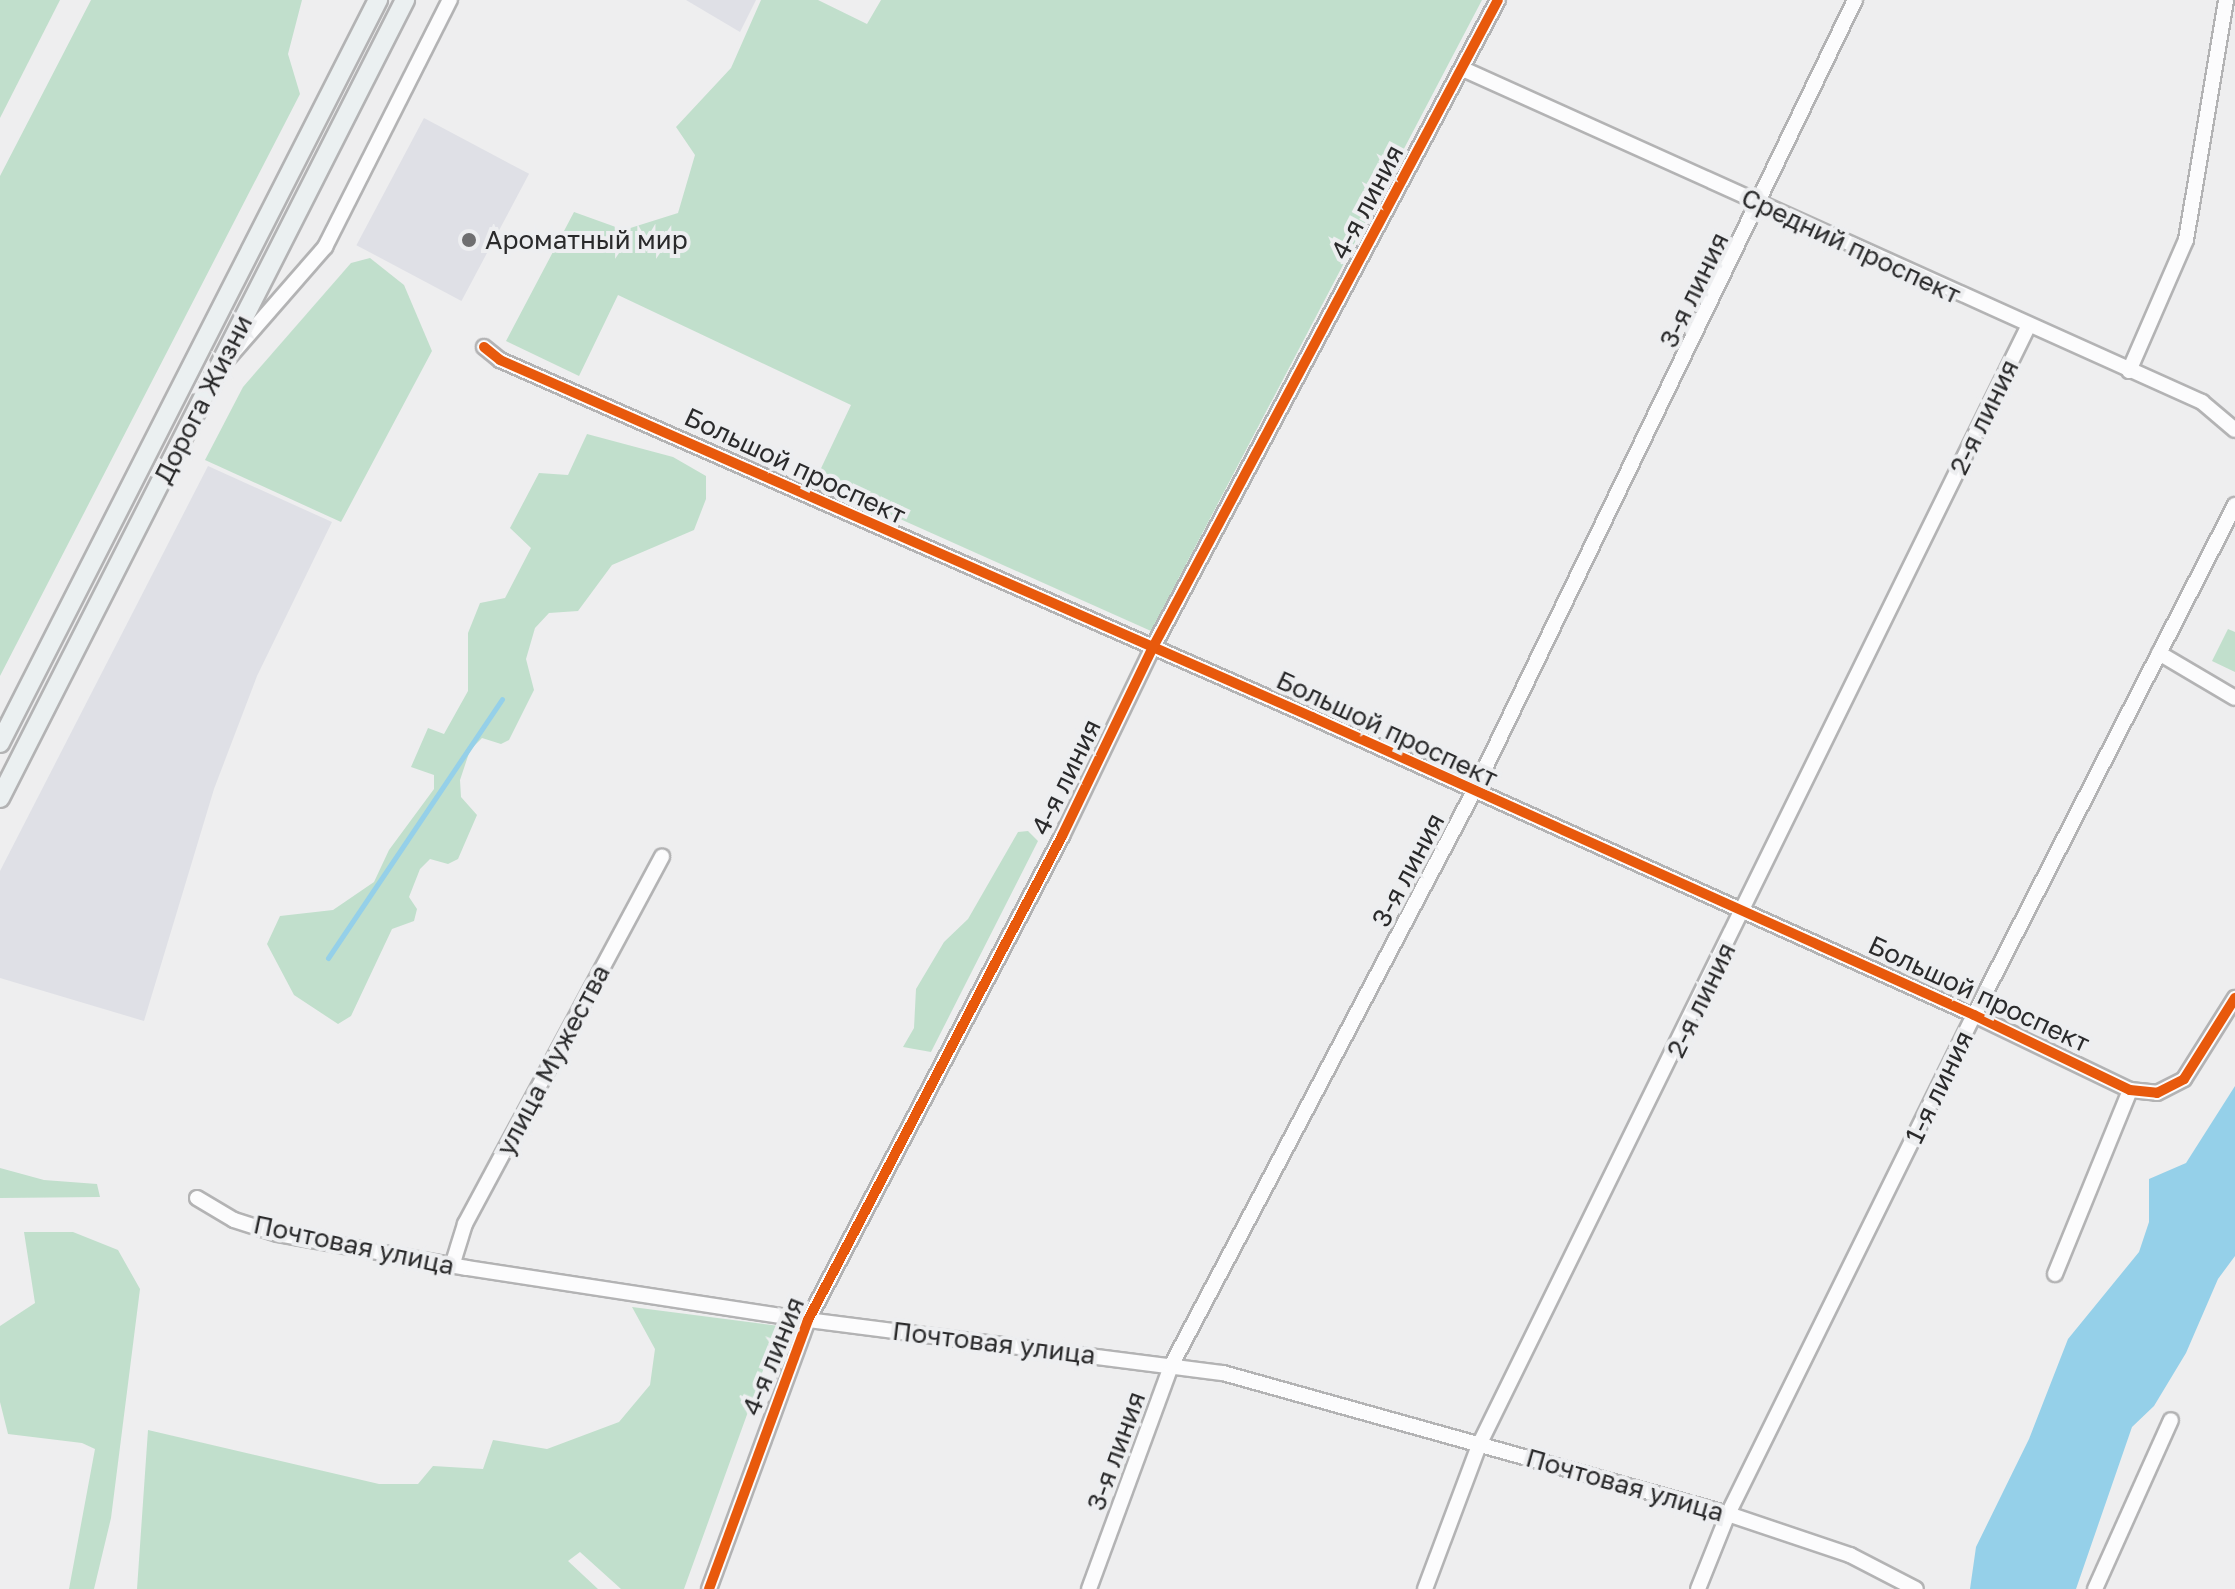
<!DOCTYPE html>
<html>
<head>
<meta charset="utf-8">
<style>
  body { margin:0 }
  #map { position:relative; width:2235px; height:1589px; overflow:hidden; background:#eeeeef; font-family:"Golos Text",sans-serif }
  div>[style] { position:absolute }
  .built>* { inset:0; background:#dfe0e6; transform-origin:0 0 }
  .green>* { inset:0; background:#c1dfcc }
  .water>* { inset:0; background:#95d0e9 }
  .stream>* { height:5px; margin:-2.5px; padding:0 2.5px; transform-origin:2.5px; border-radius:2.5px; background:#95d0e9 }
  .roads { filter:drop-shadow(2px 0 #b3b3b4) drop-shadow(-2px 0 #b3b3b4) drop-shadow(0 2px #b3b3b4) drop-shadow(0 -2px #b3b3b4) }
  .street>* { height:14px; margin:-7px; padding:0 7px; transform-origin:7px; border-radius:7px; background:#fcfcfd }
  .secondary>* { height:18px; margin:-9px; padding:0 9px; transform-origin:9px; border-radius:9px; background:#ebf0f1 }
  .cycleway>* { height:10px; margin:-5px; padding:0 5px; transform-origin:5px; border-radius:5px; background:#e8590c }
  .dots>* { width:22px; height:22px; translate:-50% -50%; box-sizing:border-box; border:4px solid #edeef0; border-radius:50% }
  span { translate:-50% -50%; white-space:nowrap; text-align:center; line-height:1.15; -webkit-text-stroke:8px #edeef0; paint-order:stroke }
  .street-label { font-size:26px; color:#2a2a2b }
  .poi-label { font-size:26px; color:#2a2a2b }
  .left { translate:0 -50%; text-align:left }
</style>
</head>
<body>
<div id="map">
  <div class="built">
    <div style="clip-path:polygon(686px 0,756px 0,740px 32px)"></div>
    <div style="left:424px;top:118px;width:119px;height:144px;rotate:28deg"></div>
    <div style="clip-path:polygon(208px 466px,332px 522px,257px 676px,214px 789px,144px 1021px,0 978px,0 871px)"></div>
  </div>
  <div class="green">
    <div style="clip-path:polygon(0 0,60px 0,0 118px)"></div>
    <div style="clip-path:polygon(91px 0,302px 0,288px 54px,300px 94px,0 676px,0 176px)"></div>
    <div style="clip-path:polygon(761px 0,818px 0,867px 24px,881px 0,1482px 0,1151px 631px,815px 481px,851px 405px,618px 295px,579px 376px,506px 341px,574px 212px,624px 230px,678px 213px,695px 155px,676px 127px,731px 68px)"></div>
    <div style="clip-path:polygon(370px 258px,404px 285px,432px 351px,341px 522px,205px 460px,243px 387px,351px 263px)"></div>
    <div style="clip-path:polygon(587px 434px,673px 457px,706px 476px,706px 499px,694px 530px,612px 565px,578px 611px,549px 613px,535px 628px,526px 659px,534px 690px,509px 740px,501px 744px,482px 738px,470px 750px,460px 780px,461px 797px,477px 815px,458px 859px,448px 864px,430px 859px,420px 869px,409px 897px,417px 909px,414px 921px,392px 929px,351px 1016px,338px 1024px,294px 995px,267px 944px,280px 916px,333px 910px,374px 882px,389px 850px,434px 789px,434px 775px,411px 767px,428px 728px,444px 734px,468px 691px,468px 633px,480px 603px,505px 598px,531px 548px,510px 528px,539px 473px,568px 475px)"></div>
    <div style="clip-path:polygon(2228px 629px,2235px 632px,2235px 672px,2212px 661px)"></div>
    <div style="clip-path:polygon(1028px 831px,1038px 841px,931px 1052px,903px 1047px,914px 1028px,916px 989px,944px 942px,968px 919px,1018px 832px)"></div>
    <div style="clip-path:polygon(0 1168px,44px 1180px,97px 1184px,100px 1197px,0 1198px)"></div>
    <div style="clip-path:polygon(24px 1232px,73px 1232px,118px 1250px,140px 1289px,111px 1518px,94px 1589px,69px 1589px,95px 1449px,82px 1443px,8px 1434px,0 1402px,0 1326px,35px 1303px)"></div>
    <div style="clip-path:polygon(632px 1307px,779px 1326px,684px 1589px,621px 1589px,580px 1552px,568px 1561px,598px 1589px,137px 1589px,148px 1430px,379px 1484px,418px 1484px,433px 1466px,483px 1469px,493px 1440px,547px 1449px,619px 1422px,650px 1385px,655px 1349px)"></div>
  </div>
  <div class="water">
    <div style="clip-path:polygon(2235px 1086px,2235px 1256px,2218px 1279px,2186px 1353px,2154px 1406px,2132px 1427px,2076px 1589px,1970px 1589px,1976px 1547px,2029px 1439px,2068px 1339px,2139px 1252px,2149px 1222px,2149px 1179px,2186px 1163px)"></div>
  </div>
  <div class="stream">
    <div style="left:328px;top:958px;width:312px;rotate:-56.1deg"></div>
  </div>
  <div class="roads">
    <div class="street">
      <div style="left:1463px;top:69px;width:811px;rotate:24.26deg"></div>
      <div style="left:2202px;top:402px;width:43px;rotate:40.3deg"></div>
      <div style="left:484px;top:347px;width:21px;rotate:39deg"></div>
      <div style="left:500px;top:360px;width:887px;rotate:23.73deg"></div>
      <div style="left:1312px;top:717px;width:726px;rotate:24.23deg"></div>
      <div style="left:1974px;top:1015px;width:173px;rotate:25.7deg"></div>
      <div style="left:2130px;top:1090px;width:27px;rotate:6deg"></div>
      <div style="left:2157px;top:1093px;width:30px;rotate:-27deg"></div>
      <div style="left:2184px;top:1079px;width:96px;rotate:-57.8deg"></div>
      <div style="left:230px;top:356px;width:145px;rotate:-48.9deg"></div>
      <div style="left:325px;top:247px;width:277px;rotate:-63.2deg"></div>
      <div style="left:2129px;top:371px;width:143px;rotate:-66.5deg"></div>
      <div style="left:2186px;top:240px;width:243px;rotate:-80.5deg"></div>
      <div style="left:2159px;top:653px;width:88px;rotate:30.6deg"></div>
      <div style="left:197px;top:1198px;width:43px;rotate:30.7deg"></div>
      <div style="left:234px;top:1220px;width:46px;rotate:17.7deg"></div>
      <div style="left:278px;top:1234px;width:192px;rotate:10.2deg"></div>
      <div style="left:467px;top:1268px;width:345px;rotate:8.7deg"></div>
      <div style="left:808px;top:1320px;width:418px;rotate:7.3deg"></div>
      <div style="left:1223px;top:1373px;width:524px;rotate:15.6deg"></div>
      <div style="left:1728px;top:1514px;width:129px;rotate:18.6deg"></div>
      <div style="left:1850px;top:1555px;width:74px;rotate:27.3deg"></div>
      <div style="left:452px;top:1266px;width:44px;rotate:-72.8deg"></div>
      <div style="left:465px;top:1224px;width:417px;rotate:-61.8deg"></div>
      <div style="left:2055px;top:1274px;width:199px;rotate:-67.8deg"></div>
      <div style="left:709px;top:1589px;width:287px;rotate:-69.8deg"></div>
      <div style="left:808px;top:1320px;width:547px;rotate:-62.31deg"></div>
      <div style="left:1062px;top:836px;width:208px;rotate:-64.3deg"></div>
      <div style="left:1152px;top:649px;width:735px;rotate:-61.94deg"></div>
      <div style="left:1089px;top:1589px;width:238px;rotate:-69.8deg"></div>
      <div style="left:1171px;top:1366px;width:648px;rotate:-62.21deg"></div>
      <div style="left:1473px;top:793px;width:880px;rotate:-64.28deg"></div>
      <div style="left:1425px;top:1589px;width:156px;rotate:-69.4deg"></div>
      <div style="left:1480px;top:1443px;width:1243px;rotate:-63.85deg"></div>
      <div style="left:1698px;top:1589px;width:81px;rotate:-68.2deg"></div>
      <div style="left:1728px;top:1514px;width:556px;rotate:-63.76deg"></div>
      <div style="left:1974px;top:1015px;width:573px;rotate:-62.9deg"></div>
      <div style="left:2095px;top:1589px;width:185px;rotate:-65.8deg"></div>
    </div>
    <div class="secondary">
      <div style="left:0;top:743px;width:834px;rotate:-63.04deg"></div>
      <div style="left:0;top:798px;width:895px;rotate:-63.09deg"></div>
    </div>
  </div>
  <div class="cycleway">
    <div style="left:484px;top:347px;width:21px;rotate:39deg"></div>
    <div style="left:500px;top:360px;width:887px;rotate:23.73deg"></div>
    <div style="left:1312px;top:717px;width:726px;rotate:24.23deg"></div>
    <div style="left:1974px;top:1015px;width:173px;rotate:25.7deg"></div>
    <div style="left:2130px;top:1090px;width:27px;rotate:6deg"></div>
    <div style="left:2157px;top:1093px;width:30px;rotate:-27deg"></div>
    <div style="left:2184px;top:1079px;width:96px;rotate:-57.8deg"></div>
    <div style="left:709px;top:1589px;width:287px;rotate:-69.8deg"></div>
    <div style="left:808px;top:1320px;width:547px;rotate:-62.31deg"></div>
    <div style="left:1062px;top:836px;width:208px;rotate:-64.3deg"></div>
    <div style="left:1152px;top:649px;width:735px;rotate:-61.94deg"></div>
  </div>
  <div class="dots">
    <div style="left:469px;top:240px;background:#6f6f70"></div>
  </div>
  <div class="street-label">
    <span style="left:1367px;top:202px;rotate:-62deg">4-я линия</span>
    <span style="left:1851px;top:246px;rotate:25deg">Средний проспект</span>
    <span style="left:1694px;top:290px;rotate:-64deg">3-я линия</span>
    <span style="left:203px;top:399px;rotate:-63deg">Дорога Жизни</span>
    <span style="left:1984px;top:417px;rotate:-64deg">2-я линия</span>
    <span style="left:795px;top:466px;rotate:25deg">Большой проспект</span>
    <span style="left:1387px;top:729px;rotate:25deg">Большой проспект</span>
    <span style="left:1066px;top:777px;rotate:-64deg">4-я линия</span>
    <span style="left:1408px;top:870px;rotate:-62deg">3-я линия</span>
    <span style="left:1979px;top:994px;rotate:25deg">Большой проспект</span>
    <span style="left:1701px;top:1000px;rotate:-64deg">2-я линия</span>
    <span style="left:553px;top:1060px;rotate:-62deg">улица Мужества</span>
    <span style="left:1939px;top:1087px;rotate:-64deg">1-я линия</span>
    <span style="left:354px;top:1245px;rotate:12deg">Почтовая улица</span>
    <span style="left:994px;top:1343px;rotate:7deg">Почтовая улица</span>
    <span style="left:773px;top:1356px;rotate:-68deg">4-я линия</span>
    <span style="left:1116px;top:1451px;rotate:-70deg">3-я линия</span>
    <span style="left:1625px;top:1485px;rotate:16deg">Почтовая улица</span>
  </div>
  <div class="poi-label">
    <span class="left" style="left:485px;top:240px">Ароматный мир</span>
  </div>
</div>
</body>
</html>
